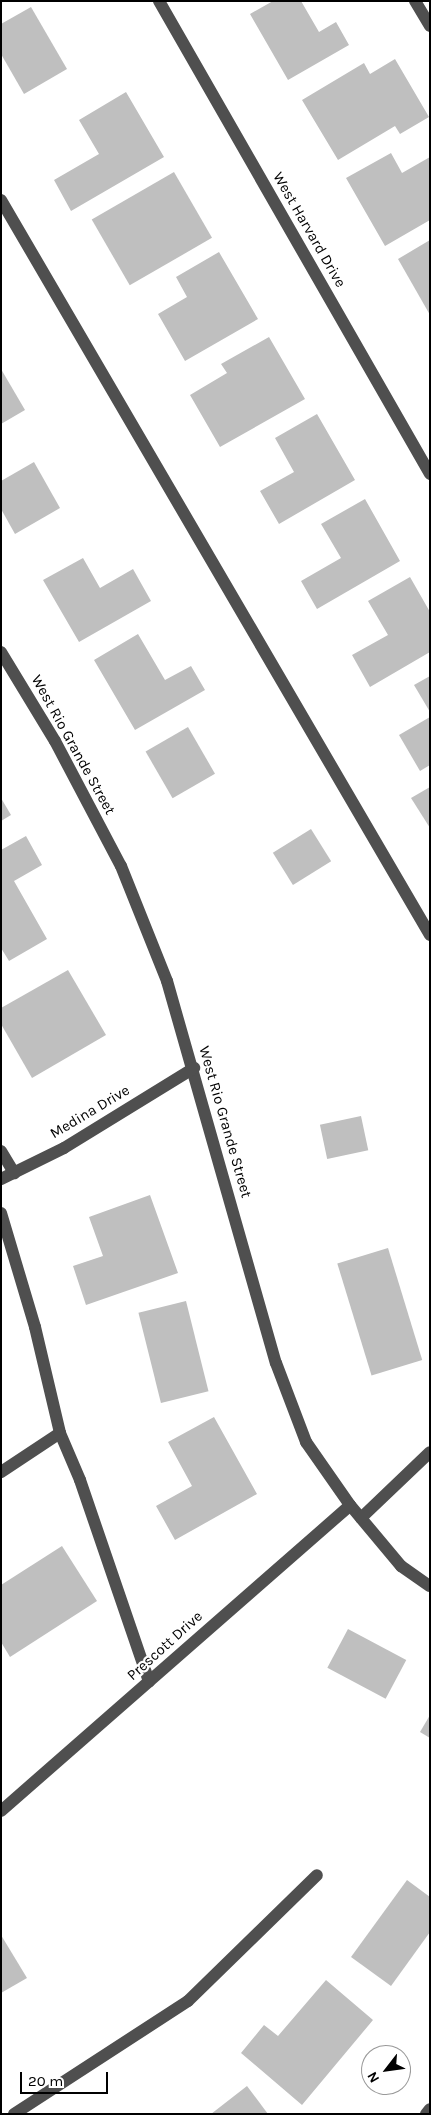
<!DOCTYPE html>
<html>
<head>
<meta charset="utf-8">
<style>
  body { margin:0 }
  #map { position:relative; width:431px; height:2115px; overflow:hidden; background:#fff; font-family:Karla,sans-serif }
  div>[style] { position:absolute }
  .building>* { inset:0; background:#bfbfbf; transform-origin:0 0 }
  .minor>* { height:12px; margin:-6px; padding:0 6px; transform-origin:6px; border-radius:6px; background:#4f4f4f }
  span { translate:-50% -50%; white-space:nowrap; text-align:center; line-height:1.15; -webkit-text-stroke:4.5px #fff; paint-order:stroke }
  .street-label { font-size:15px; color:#000 }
  .frame { position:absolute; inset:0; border:2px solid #000; pointer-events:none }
  .north { position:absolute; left:361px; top:2045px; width:50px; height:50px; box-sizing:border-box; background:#fff; border:1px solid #999; border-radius:50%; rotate:240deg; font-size:14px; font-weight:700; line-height:20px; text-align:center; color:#000 }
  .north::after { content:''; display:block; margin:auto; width:18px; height:22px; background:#000; clip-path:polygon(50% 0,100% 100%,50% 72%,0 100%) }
  .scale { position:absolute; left:20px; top:2072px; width:88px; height:22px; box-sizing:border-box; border:2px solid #000; border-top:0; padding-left:6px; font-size:15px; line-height:18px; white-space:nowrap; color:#000; -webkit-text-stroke:4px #fff; paint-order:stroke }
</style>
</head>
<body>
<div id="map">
  <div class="building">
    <div style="clip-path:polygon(273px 1px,301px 1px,319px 32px,336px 22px,349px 45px,288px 80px,250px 14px)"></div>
    <div style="clip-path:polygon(31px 7px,67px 69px,24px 94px,1px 54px,1px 24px)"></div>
    <div style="clip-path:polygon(395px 59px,429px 117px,400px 134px,395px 126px,338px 160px,302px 100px,364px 63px,370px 74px)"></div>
    <div style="clip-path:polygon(126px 92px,164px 157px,71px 211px,54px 180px,99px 154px,79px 120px)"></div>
    <div style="clip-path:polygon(391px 153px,402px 173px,430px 157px,430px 220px,385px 246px,346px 178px)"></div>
    <div style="left:174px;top:172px;width:76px;height:95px;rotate:60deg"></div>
    <div style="clip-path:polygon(430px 240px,430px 315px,398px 259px)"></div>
    <div style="clip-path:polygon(219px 252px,258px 319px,185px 361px,158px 314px,187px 297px,176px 277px)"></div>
    <div style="clip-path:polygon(269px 337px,305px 399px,220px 447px,190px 395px,227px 373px,221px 364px)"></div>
    <div style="clip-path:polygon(1px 369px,25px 410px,1px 424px)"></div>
    <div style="clip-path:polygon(317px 414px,355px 480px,279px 524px,260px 491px,294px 472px,275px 438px)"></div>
    <div style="clip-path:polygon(34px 462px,60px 508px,15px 534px,1px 509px,1px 481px)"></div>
    <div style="clip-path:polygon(365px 499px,400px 561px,317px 609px,301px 581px,341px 558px,321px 524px)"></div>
    <div style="clip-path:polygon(83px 558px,100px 588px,133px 569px,151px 601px,79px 642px,43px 580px)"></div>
    <div style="clip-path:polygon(410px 577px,430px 612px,430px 652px,370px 687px,352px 655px,388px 635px,368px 601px)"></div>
    <div style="clip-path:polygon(138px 634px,165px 680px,191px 666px,205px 690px,135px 730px,94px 660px)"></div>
    <div style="clip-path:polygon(430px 676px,430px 712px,414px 685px)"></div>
    <div style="clip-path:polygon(430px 717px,430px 765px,420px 771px,399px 735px)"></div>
    <div style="left:188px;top:727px;width:54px;height:49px;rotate:60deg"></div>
    <div style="clip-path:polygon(430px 787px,430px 828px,411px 798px)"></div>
    <div style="clip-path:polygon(1px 798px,11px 815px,1px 821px)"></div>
    <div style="left:311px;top:829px;width:38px;height:45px;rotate:58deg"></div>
    <div style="clip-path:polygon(26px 836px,42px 865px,14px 881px,47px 939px,9px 961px,1px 948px,1px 850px)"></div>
    <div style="clip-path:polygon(68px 970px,106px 1035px,32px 1078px,1px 1024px,1px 1008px)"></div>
    <div style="left:361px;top:1116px;width:35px;height:42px;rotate:78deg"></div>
    <div style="clip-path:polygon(150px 1195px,178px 1273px,86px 1305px,73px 1266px,103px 1256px,89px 1217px)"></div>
    <div style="left:388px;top:1248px;width:117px;height:53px;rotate:73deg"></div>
    <div style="left:186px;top:1301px;width:93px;height:49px;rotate:76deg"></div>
    <div style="clip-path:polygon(214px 1417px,257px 1494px,175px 1540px,156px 1506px,192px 1486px,168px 1442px)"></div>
    <div style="clip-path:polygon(62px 1546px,97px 1601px,10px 1657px,1px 1642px,1px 1585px)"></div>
    <div style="left:348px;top:1629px;width:66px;height:44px;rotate:28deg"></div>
    <div style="clip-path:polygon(430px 1715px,430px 1738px,420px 1732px)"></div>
    <div style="clip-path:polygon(407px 1880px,430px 1897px,430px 1932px,391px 1986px,351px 1957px)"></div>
    <div style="clip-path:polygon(1px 1935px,27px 1978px,1px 1993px)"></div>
    <div style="clip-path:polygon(326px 1980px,373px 2020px,302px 2105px,241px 2053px,264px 2025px,278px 2036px)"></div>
    <div style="clip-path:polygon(247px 2086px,268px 2114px,211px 2114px)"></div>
  </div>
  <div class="minor">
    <div style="left:159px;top:1px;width:545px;rotate:60.19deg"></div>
    <div style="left:415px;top:1px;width:29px;rotate:59deg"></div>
    <div style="left:1px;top:200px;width:851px;rotate:59.73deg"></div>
    <div style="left:1px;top:652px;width:104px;rotate:58.8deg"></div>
    <div style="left:55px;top:741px;width:141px;rotate:62.2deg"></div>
    <div style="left:121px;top:866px;width:124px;rotate:68.2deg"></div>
    <div style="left:167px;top:981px;width:397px;rotate:74.1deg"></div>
    <div style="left:276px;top:1363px;width:85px;rotate:69.2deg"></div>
    <div style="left:306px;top:1442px;width:77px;rotate:55.1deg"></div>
    <div style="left:350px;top:1505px;width:80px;rotate:50.1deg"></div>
    <div style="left:401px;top:1566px;width:35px;rotate:35deg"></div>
    <div style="left:1px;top:1151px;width:26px;rotate:59deg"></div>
    <div style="left:1px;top:1179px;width:70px;rotate:-26.2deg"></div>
    <div style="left:64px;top:1148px;width:153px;rotate:-31.6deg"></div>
    <div style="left:1px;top:1213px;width:119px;rotate:73.4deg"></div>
    <div style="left:35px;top:1327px;width:109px;rotate:76.7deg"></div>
    <div style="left:60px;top:1433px;width:71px;rotate:146.5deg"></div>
    <div style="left:60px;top:1433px;width:51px;rotate:66.9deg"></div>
    <div style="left:80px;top:1480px;width:213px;rotate:71.1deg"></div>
    <div style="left:361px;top:1518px;width:95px;rotate:-43.7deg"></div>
    <div style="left:1px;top:1811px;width:464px;rotate:-41.2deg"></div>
    <div style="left:14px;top:2114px;width:207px;rotate:-33deg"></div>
    <div style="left:188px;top:2001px;width:180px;rotate:-44.3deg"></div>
    <div style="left:426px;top:2114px;width:6px;rotate:-51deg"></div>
  </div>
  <div class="street-label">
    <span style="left:309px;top:230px;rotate:60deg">West Harvard Drive</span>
    <span style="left:73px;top:745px;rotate:61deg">West Rio Grande Street</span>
    <span style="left:90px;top:1112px;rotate:-31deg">Medina Drive</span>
    <span style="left:225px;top:1122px;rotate:74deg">West Rio Grande Street</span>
    <span style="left:165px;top:1646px;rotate:-42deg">Prescott Drive</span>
  </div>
  <div class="frame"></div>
  <div class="north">N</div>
  <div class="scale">20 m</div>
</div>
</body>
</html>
